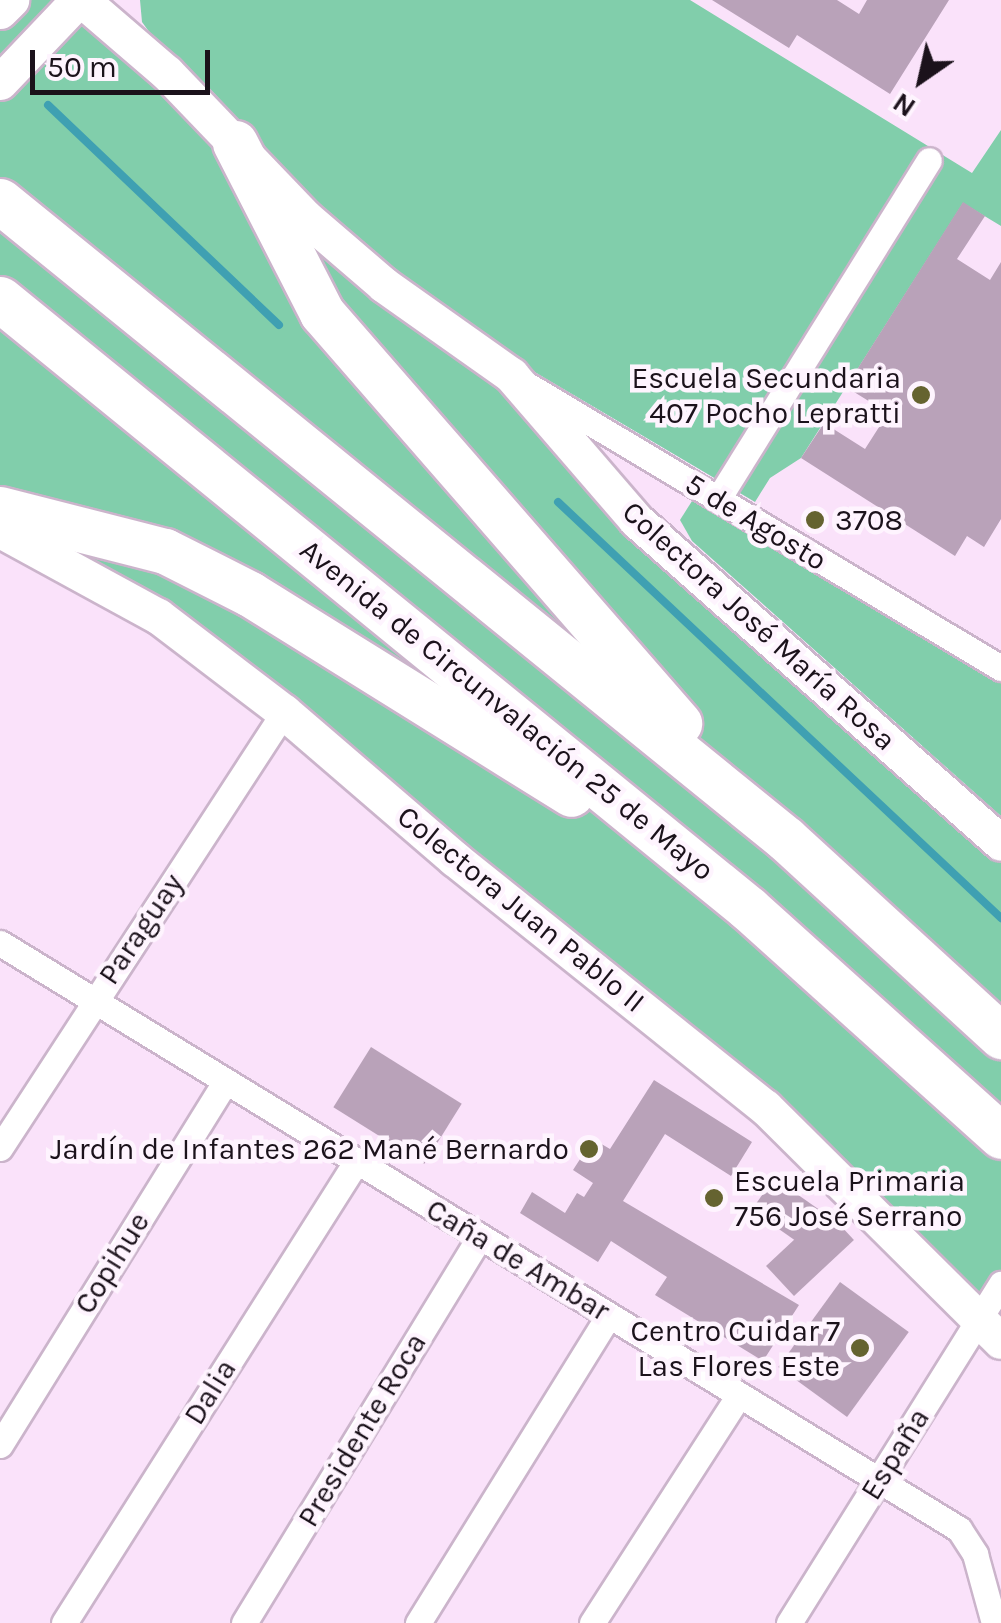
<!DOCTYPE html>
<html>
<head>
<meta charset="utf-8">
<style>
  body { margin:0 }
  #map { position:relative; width:1001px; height:1623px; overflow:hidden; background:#fae2fa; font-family:Karla,sans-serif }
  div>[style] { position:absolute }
  .green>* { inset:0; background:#81ceab }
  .stream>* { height:8px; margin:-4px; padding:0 4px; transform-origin:4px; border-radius:4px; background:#3fa0b2 }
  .building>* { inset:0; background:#b9a2b9; transform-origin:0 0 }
  .roads { filter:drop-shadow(2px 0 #cbb4cb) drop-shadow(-2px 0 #cbb4cb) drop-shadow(0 2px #cbb4cb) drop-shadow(0 -2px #cbb4cb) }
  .street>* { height:25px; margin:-12.5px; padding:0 12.5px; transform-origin:12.5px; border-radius:12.5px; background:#fff }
  .secondary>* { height:35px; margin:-17.5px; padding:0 17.5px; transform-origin:17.5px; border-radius:17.5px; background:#fff }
  .highway>* { height:45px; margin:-22.5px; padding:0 22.5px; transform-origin:22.5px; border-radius:22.5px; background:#fff }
  .dots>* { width:28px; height:28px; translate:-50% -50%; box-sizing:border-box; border:5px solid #fef4fe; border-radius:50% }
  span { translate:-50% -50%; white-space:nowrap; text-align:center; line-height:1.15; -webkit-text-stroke:9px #fef4fe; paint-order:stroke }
  .poi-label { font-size:30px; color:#1b121b }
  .right { translate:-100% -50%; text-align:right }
  .left { translate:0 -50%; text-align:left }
  .street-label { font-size:30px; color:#1b121b }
  .north { position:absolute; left:871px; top:30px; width:100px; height:100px; -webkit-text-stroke:8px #fef4fe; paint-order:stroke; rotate:214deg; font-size:28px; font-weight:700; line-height:40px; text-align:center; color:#1b121b }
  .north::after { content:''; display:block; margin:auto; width:35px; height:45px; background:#1b121b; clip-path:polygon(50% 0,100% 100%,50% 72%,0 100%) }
  .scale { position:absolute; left:30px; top:50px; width:180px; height:45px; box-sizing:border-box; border:5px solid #1b121b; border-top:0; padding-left:12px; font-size:30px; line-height:35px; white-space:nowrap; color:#1b121b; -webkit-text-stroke:8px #fef4fe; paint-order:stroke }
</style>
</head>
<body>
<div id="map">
  <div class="green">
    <div style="clip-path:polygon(0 0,82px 0,452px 334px,636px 520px,1001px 843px,1001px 1341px,765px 1107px,284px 712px,0 530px)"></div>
    <div style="clip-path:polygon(140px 0,690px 0,972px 173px,1001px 130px,1001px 226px,963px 203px,801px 458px,770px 478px,755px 502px,489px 345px,361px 250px,211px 90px,158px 44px,142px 22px)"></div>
    <div style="clip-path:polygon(703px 500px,1001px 680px,1001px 816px,692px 541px,680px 520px,692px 501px)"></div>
  </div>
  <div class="stream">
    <div style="left:48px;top:105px;width:319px;rotate:43.6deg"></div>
    <div style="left:558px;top:502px;width:608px;rotate:43.2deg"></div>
  </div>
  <div class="building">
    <div style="clip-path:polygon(712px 0,837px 0,859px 14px,867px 0,949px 0,890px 94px,797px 35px,789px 48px)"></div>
    <div style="clip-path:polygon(963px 202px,985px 216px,957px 259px,990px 280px,1001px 262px,1001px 519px,984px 547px,967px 536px,955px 556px,801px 458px,824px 423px,865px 449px,888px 413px,846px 387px)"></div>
    <div style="left:371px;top:1047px;width:107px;height:71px;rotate:32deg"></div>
    <div style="clip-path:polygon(654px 1080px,752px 1142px,731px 1176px,665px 1134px,623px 1201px,799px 1305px,763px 1361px,655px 1295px,667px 1277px,611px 1241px,598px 1262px,520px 1213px,532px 1192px,565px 1213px,577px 1193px,584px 1197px,593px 1183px,573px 1170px,593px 1139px,610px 1149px)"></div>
    <div style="left:774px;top:1178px;width:58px;height:39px;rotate:35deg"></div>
    <div style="left:826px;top:1210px;width:41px;height:82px;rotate:47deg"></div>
    <div style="left:840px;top:1282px;width:85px;height:105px;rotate:36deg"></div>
  </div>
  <div class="roads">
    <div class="street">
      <div style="left:529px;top:386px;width:550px;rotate:30.86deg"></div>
      <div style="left:718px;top:499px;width:399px;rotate:-58.1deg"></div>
      <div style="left:0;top:943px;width:1124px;rotate:31.43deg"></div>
      <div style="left:959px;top:1529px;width:30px;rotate:57deg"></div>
      <div style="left:975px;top:1554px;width:72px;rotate:74.6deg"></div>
      <div style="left:0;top:1148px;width:520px;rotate:-56.92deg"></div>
      <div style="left:0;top:1445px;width:427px;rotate:-58.2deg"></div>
      <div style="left:64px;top:1623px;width:546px;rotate:-57.65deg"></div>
      <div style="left:244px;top:1623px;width:452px;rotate:-58.6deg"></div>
      <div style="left:418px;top:1623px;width:362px;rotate:-58.2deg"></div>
      <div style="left:592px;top:1623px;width:271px;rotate:-57.2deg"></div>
      <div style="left:789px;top:1623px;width:400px;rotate:-58deg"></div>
    </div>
    <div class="secondary">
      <div style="left:82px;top:0;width:112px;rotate:40.7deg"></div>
      <div style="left:167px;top:73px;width:199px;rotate:46.2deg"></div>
      <div style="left:305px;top:217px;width:104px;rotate:40.7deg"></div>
      <div style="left:384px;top:285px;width:156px;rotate:35.3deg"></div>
      <div style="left:511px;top:375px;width:191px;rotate:49.2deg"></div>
      <div style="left:636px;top:520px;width:487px;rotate:41.5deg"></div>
      <div style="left:0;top:11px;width:16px;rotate:-45deg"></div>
      <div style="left:0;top:82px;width:113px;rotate:-46.4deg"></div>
      <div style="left:0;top:530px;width:180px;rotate:28.6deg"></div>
      <div style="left:158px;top:616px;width:158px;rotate:37.3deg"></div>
      <div style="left:284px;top:712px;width:225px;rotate:40.7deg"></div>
      <div style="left:455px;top:859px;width:397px;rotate:38.7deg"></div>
      <div style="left:765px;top:1107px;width:332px;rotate:44.8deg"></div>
    </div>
    <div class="highway">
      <div style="left:235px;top:143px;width:191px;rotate:62.9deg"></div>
      <div style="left:322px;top:313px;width:544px;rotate:48.95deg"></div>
      <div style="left:0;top:201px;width:1012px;rotate:39.07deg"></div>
      <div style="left:786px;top:839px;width:292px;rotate:42.5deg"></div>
      <div style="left:0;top:299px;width:966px;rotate:39.16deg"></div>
      <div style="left:749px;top:909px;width:339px;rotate:42deg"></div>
      <div style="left:0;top:509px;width:170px;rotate:14.3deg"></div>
      <div style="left:165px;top:551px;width:95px;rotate:26.8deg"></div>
      <div style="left:250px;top:594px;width:378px;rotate:31.9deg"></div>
    </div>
  </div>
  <div class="dots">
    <div style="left:921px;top:395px;background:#656330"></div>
    <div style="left:815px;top:520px;background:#656330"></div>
    <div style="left:589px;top:1149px;background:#656330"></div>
    <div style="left:714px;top:1198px;background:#656330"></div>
    <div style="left:860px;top:1348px;background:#656330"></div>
  </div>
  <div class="poi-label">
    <span class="right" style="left:901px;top:395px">Escuela Secundaria<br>407 Pocho Lepratti</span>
    <span class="left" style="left:835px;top:520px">3708</span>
    <span class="right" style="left:569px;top:1149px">Jardín de Infantes 262 Mané Bernardo</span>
    <span class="left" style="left:734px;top:1198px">Escuela Primaria<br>756 José Serrano</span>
    <span class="right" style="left:840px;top:1348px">Centro Cuidar 7<br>Las Flores Este</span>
  </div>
  <div class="street-label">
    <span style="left:756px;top:522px;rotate:31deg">5 de Agosto</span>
    <span style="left:759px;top:626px;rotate:42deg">Colectora José María Rosa</span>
    <span style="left:507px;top:710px;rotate:39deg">Avenida de Circunvalación 25 de Mayo</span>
    <span style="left:521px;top:909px;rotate:39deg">Colectora Juan Pablo II</span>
    <span style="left:141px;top:929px;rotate:-56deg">Paraguay</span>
    <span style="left:518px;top:1260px;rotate:31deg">Caña de Ambar</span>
    <span style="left:112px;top:1263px;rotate:-58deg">Copihue</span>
    <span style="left:210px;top:1392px;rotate:-58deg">Dalia</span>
    <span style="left:362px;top:1430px;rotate:-59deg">Presidente Roca</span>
    <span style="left:895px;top:1454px;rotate:-58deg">España</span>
  </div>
  <div class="north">N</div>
  <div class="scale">50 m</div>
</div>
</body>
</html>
